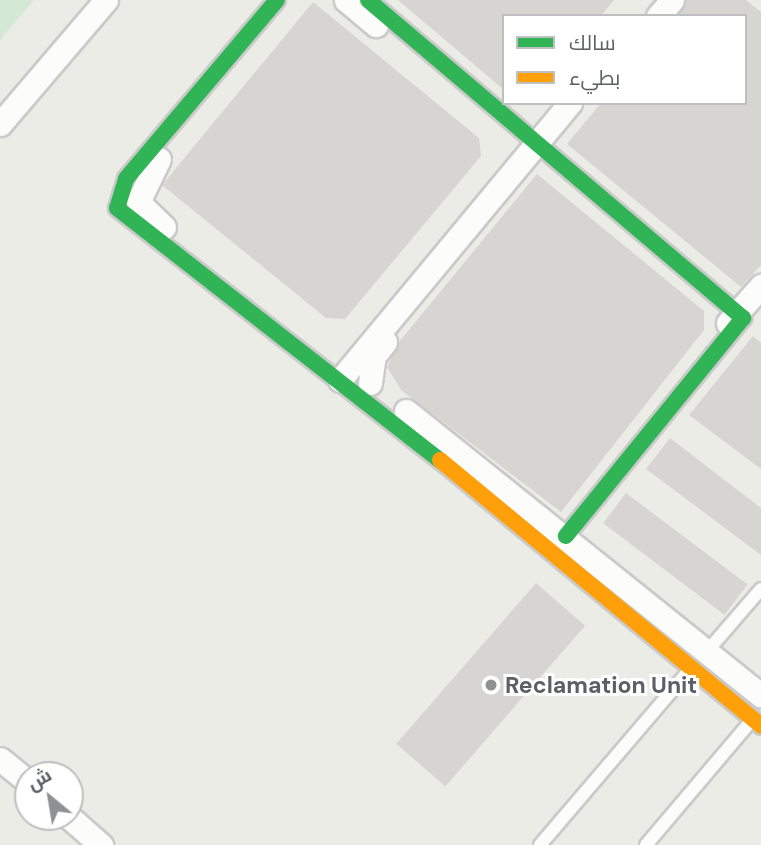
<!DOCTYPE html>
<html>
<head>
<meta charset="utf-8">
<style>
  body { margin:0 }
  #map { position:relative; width:761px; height:845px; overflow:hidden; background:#ecece7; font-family:"DM Sans",Cairo,sans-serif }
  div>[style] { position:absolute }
  .green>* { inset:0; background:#d4e9d5 }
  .building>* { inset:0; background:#d6d5d2; transform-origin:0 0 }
  .roads { filter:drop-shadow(2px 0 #c9cac9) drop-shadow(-2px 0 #c9cac9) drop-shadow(0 2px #c9cac9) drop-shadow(0 -2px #c9cac9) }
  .lane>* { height:12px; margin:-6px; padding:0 6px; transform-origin:6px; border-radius:6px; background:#fcfcfb }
  .street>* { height:23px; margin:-11.5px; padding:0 11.5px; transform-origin:11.5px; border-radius:11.5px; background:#fcfcfb }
  .fast>* { height:16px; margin:-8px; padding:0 8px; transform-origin:8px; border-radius:8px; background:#30b455 }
  .slow>* { height:16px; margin:-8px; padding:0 8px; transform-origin:8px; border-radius:8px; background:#ff9f0a }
  .dots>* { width:19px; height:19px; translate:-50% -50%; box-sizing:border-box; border:4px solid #fff; border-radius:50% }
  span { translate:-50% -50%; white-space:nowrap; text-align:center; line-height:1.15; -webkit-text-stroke:6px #fff; paint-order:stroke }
  .poi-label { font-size:23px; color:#5c5f65; font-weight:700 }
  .left { translate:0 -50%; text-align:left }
  .legend { position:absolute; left:502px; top:14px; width:245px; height:91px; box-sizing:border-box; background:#fff; border:2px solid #bebfc1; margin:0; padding:9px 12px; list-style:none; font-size:21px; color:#5c5f65 }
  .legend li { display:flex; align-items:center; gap:14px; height:35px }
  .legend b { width:35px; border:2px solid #bebfc1 }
  .north { position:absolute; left:14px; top:761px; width:70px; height:70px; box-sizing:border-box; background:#fff; border:2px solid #bebfc1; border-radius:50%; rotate:330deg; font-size:19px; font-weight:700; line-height:28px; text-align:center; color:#5c5f65 }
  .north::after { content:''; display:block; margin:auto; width:24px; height:32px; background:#8e9092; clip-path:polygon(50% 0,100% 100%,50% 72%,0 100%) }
</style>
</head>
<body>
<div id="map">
  <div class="green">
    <div style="clip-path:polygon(0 0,34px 0,0 40px)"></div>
  </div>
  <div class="building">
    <div style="clip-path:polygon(398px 0,614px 0,601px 16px,504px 16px,504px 90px)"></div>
    <div style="clip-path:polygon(686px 0,746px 0,761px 12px,761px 265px,741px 287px,567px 144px,601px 103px,745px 103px,745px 16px,677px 16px)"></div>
    <div style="clip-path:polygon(313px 2px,479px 138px,481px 156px,345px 319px,326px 318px,162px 185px)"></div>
    <div style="clip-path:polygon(537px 174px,704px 311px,704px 330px,561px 512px,401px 390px,387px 367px,399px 342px)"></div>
    <div style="clip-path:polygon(753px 336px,761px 343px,761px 469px,689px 415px)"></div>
    <div style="clip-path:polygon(670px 438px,761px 508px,761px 555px,646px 469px)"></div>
    <div style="left:626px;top:493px;width:152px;height:38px;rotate:37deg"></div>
    <div style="left:536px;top:583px;width:65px;height:213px;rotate:41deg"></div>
  </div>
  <div class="roads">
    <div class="lane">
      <div style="left:704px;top:655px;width:87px;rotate:-49.2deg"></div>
      <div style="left:540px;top:845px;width:233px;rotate:-49.5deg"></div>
      <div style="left:646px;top:845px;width:164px;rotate:-49.7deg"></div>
    </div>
    <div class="street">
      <div style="left:346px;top:0;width:39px;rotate:40deg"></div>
      <div style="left:658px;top:16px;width:21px;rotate:-49deg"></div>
      <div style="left:0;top:124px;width:163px;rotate:-49.5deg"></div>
      <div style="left:159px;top:159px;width:48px;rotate:116deg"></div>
      <div style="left:138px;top:202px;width:36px;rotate:44deg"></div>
      <div style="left:728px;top:323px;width:50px;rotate:-48.3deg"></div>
      <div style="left:340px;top:380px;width:360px;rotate:-50.3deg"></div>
      <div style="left:370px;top:383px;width:27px;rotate:-82deg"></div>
      <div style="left:374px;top:356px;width:18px;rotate:-52deg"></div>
      <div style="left:406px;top:411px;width:455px;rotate:38.7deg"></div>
      <div style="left:0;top:759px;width:36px;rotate:39deg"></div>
      <div style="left:69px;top:817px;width:43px;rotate:41.2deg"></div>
    </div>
    <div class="fast">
      <div style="left:277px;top:0;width:234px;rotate:130.2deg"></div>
      <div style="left:126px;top:179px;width:30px;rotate:107deg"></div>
      <div style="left:117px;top:208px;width:410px;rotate:38deg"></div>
      <div style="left:368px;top:0;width:492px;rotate:40.3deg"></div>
      <div style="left:743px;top:318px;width:281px;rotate:129.1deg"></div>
    </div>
    <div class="slow">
      <div style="left:440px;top:460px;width:417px;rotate:39.6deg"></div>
    </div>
  </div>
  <div class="dots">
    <div style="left:491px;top:685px;background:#8e9092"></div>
  </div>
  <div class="poi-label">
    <span class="left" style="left:505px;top:685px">Reclamation Unit</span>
  </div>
  <ul class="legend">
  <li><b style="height:9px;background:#30b455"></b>سالك</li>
  <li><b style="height:9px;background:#ff9f0a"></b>بطيء</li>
  </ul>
  <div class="north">ش</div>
</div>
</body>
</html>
